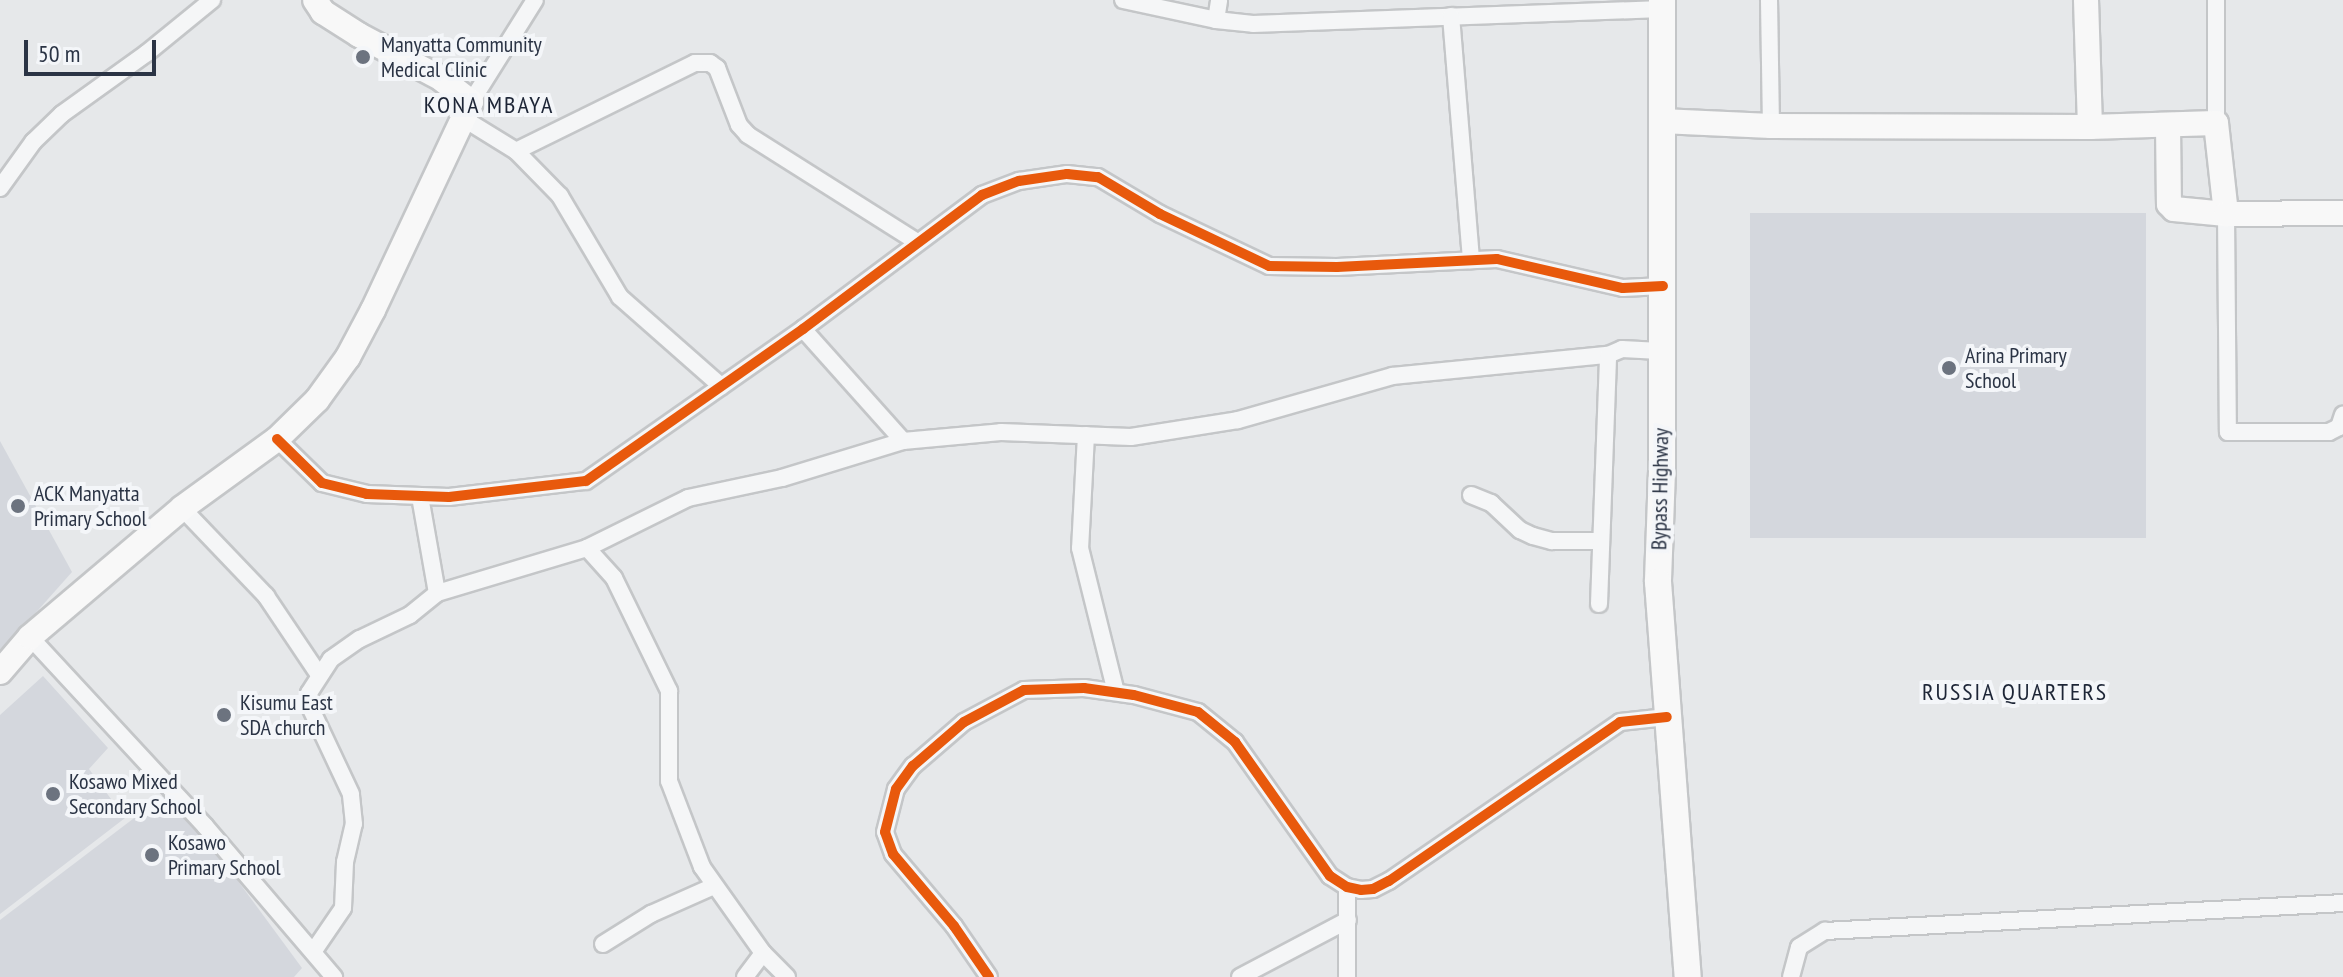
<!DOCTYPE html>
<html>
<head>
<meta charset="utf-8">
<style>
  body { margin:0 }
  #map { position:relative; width:2343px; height:977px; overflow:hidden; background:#e6e8ea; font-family:"PT Sans Narrow",sans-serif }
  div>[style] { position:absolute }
  .built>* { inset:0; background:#d4d7dd; transform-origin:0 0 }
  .roads { filter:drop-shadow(2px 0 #c4c6c8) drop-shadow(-2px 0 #c4c6c8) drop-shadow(0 2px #c4c6c8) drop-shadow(0 -2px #c4c6c8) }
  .street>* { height:16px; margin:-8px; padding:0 8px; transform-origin:8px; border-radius:8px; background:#f5f6f7 }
  .secondary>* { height:24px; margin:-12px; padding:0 12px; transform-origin:12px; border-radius:12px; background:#f8f8f8 }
  .primary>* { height:26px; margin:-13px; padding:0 13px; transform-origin:13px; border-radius:13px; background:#f8f8f8 }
  .cycleway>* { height:10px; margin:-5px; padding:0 5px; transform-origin:5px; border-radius:5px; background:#e8590c }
  .dots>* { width:22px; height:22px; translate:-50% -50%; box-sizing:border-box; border:4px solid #f4f6f9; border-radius:50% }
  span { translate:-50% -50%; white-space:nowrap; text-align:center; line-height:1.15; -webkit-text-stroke:8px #f4f6f9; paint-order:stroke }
  .poi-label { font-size:22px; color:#2b3445 }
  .left { translate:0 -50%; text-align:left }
  .street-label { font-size:22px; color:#2b3445 }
  .neighbourhood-label { font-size:24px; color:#1d2536; letter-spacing:2px }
  .scale { position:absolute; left:24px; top:40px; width:132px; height:36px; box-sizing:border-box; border:4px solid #2b3445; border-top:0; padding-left:10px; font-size:24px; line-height:28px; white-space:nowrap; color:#2b3445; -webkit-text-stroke:6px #f4f6f9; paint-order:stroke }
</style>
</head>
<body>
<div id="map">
  <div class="built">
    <div style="left:1750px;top:213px;width:396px;height:325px"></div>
    <div style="clip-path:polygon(0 441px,72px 572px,0 653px)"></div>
    <div style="clip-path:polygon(43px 676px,108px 748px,89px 769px,125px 818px,0 914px,0 715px)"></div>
    <div style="clip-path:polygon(171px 790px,302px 968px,294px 977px,0 977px,0 920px)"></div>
  </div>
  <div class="roads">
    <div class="street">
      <div style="left:1123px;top:0;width:95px;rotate:12.1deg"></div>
      <div style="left:1216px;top:20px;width:37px;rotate:6deg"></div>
      <div style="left:1253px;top:24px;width:409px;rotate:-2.1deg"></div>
      <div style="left:1769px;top:0;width:126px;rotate:89.1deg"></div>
      <div style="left:2216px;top:0;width:123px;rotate:90deg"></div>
      <div style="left:1451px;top:16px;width:245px;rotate:85.3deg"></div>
      <div style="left:1216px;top:20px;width:20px;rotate:-81deg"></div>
      <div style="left:471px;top:102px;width:120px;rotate:-57.9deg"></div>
      <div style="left:461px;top:117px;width:65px;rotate:31.7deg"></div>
      <div style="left:516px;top:151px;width:199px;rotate:-26.2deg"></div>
      <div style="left:695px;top:63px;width:15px"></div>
      <div style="left:710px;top:63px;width:9px;rotate:36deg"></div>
      <div style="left:717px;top:68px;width:61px;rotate:68.9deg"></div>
      <div style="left:739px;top:125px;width:13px;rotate:48deg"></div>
      <div style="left:748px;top:135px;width:200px;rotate:32.3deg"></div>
      <div style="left:516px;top:151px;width:63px;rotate:45.6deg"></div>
      <div style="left:560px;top:196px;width:117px;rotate:59.3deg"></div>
      <div style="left:620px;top:297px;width:135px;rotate:41.4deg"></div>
      <div style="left:0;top:188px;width:57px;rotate:-54.3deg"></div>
      <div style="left:33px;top:142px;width:40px;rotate:-44deg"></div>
      <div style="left:62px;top:114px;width:105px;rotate:-35.7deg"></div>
      <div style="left:147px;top:53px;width:84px;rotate:-39.2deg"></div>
      <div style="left:2226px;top:214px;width:218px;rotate:89.5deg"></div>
      <div style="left:2228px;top:432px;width:101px"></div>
      <div style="left:2329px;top:432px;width:11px;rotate:-27deg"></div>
      <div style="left:2339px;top:427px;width:13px;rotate:-72deg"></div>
      <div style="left:803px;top:329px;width:150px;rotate:48.2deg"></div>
      <div style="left:1086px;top:435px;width:113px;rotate:93deg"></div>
      <div style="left:1080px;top:548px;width:148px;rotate:76deg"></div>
      <div style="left:277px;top:439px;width:63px;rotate:44.4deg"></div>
      <div style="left:322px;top:483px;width:46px;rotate:13.7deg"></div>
      <div style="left:367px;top:494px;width:82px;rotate:2.1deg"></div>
      <div style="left:449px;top:497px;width:138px;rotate:-6.7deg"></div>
      <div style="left:586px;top:481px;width:265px;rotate:-35deg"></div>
      <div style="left:803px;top:329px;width:224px;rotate:-36.8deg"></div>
      <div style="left:982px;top:195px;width:40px;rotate:-21deg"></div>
      <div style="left:1019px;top:181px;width:49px;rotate:-8.3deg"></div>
      <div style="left:1067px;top:174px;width:31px;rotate:6deg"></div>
      <div style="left:1098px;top:177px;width:72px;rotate:30.8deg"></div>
      <div style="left:1160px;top:214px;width:121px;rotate:25.5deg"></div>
      <div style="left:1269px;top:266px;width:68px;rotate:0.8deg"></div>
      <div style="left:1337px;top:267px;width:160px;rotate:-2.9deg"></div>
      <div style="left:1497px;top:259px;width:129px;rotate:13deg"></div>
      <div style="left:1623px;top:288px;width:40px;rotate:-2.9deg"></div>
      <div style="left:1471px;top:495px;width:22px;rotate:22deg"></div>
      <div style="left:1491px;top:503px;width:40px;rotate:43deg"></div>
      <div style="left:1520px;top:530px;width:14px;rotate:25deg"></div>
      <div style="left:1533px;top:536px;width:20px;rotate:15deg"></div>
      <div style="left:1552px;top:541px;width:47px"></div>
      <div style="left:182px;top:508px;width:122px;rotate:46.3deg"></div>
      <div style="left:266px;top:596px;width:95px;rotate:56.1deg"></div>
      <div style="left:587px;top:548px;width:40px;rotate:48deg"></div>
      <div style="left:614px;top:578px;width:126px;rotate:64deg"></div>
      <div style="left:669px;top:691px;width:90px;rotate:90deg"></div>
      <div style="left:669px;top:781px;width:92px;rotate:69deg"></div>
      <div style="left:702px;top:867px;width:105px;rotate:54.7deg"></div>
      <div style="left:437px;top:593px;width:157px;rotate:-16.7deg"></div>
      <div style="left:587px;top:548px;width:113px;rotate:-26.3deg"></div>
      <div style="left:688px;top:498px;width:96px;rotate:-12deg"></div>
      <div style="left:782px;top:478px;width:127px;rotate:-17deg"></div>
      <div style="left:903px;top:441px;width:98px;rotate:-5.2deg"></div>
      <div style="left:1001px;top:432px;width:130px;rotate:2.2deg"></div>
      <div style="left:1131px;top:437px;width:108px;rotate:-9deg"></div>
      <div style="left:1238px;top:420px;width:160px;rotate:-15.9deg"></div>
      <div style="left:1392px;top:376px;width:217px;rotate:-5.6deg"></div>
      <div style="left:1608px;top:355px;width:15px;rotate:-23deg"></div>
      <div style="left:1622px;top:349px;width:38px;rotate:3deg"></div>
      <div style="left:1599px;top:604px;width:249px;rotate:-87.9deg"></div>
      <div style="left:30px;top:637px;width:258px;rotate:47.2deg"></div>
      <div style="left:205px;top:826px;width:199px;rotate:49.5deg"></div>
      <div style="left:1347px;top:887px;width:90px;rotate:90deg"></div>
      <div style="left:603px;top:944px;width:57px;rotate:-32deg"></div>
      <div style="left:651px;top:914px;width:69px;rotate:-24deg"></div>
      <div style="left:313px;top:952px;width:53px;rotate:-55.7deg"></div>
      <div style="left:343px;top:908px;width:46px;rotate:-87.5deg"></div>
      <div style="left:345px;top:862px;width:39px;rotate:-77deg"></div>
      <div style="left:354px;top:824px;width:30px;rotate:-96deg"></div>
      <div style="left:351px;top:794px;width:96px;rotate:-115.2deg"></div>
      <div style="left:310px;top:707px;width:14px;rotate:-94deg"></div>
      <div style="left:309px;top:693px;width:40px;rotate:-57.1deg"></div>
      <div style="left:331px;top:659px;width:35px;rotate:-35deg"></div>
      <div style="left:360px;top:639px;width:55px;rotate:-25.6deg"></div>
      <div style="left:410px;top:615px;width:35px;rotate:-39deg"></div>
      <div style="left:437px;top:593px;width:97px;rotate:-100deg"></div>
      <div style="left:745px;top:977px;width:30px;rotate:-53deg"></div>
      <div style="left:763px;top:953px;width:34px;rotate:45deg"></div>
      <div style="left:989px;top:977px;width:62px;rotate:-124.5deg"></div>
      <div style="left:954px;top:926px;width:94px;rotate:-130.3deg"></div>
      <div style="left:893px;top:854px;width:23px;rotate:-110deg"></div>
      <div style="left:885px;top:832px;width:44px;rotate:-75.7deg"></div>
      <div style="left:896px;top:789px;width:29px;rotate:-54deg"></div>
      <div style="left:913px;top:766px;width:67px;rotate:-40.8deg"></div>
      <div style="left:964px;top:722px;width:68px;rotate:-28.1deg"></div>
      <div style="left:1024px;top:690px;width:60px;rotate:-1.9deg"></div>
      <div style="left:1084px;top:688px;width:50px;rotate:8deg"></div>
      <div style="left:1134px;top:695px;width:66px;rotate:14.9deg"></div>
      <div style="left:1198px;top:712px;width:48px;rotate:39deg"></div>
      <div style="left:1235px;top:742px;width:164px;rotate:54.7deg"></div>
      <div style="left:1330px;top:876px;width:20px;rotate:33deg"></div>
      <div style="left:1347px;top:887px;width:14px;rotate:12deg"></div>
      <div style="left:1361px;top:890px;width:12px;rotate:-5deg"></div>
      <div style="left:1373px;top:889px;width:18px;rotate:-27deg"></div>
      <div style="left:1389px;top:881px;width:280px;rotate:-34.5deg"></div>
      <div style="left:1620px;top:722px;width:47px;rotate:-6.1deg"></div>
      <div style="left:1240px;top:977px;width:122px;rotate:-27.8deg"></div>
      <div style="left:1791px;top:977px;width:31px;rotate:-75deg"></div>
      <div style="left:1799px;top:947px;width:31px;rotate:-32deg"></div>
      <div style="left:1825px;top:931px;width:519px;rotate:-3.09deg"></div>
    </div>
    <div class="secondary">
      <div style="left:2086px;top:0;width:127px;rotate:88.2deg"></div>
      <div style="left:1661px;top:121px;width:110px;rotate:2.6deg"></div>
      <div style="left:1771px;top:126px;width:319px;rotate:0.2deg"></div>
      <div style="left:2090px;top:127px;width:126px;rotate:-1.8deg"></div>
      <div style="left:2216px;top:123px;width:92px;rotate:83.7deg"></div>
      <div style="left:2168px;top:126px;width:78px;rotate:89.3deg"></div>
      <div style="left:2169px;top:204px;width:7px;rotate:45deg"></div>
      <div style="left:2174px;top:209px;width:52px;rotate:5.5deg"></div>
      <div style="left:2226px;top:214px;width:117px;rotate:-0.5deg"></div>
      <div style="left:0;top:672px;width:46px;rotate:-49.4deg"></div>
      <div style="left:30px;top:637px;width:199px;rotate:-40.3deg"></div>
      <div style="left:182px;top:508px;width:117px;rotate:-36deg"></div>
      <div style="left:277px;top:439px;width:56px;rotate:-44.3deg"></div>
      <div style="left:317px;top:400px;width:53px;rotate:-54.2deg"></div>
      <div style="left:348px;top:357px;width:53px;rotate:-62deg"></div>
      <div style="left:373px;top:310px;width:230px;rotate:-64.8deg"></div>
      <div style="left:471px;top:102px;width:37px;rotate:-142deg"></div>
      <div style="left:442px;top:79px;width:94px;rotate:-152.1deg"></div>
      <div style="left:359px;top:35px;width:43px;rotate:-147.4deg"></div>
      <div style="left:323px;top:12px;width:14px;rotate:-124deg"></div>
    </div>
    <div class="primary">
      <div style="left:1662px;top:0;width:471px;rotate:90deg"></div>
      <div style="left:1662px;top:471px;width:111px;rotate:92.1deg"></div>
      <div style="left:1658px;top:582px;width:396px;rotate:85.7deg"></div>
    </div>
  </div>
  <div class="cycleway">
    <div style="left:277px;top:439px;width:63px;rotate:44.4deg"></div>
    <div style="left:322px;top:483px;width:46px;rotate:13.7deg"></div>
    <div style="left:367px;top:494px;width:82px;rotate:2.1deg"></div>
    <div style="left:449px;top:497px;width:138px;rotate:-6.7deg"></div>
    <div style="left:586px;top:481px;width:265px;rotate:-35deg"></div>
    <div style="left:803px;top:329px;width:224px;rotate:-36.8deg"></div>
    <div style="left:982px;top:195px;width:40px;rotate:-21deg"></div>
    <div style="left:1019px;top:181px;width:49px;rotate:-8.3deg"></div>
    <div style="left:1067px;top:174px;width:31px;rotate:6deg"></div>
    <div style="left:1098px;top:177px;width:72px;rotate:30.8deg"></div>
    <div style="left:1160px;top:214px;width:121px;rotate:25.5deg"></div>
    <div style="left:1269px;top:266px;width:68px;rotate:0.8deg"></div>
    <div style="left:1337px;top:267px;width:160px;rotate:-2.9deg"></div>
    <div style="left:1497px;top:259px;width:129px;rotate:13deg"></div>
    <div style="left:1623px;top:288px;width:40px;rotate:-2.9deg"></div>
    <div style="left:989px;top:977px;width:62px;rotate:-124.5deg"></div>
    <div style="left:954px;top:926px;width:94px;rotate:-130.3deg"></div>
    <div style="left:893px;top:854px;width:23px;rotate:-110deg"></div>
    <div style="left:885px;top:832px;width:44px;rotate:-75.7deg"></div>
    <div style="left:896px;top:789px;width:29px;rotate:-54deg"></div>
    <div style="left:913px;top:766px;width:67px;rotate:-40.8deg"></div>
    <div style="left:964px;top:722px;width:68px;rotate:-28.1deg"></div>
    <div style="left:1024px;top:690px;width:60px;rotate:-1.9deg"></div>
    <div style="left:1084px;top:688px;width:50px;rotate:8deg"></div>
    <div style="left:1134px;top:695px;width:66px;rotate:14.9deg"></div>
    <div style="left:1198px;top:712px;width:48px;rotate:39deg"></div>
    <div style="left:1235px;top:742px;width:164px;rotate:54.7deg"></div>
    <div style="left:1330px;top:876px;width:20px;rotate:33deg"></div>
    <div style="left:1347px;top:887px;width:14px;rotate:12deg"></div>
    <div style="left:1361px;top:890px;width:12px;rotate:-5deg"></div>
    <div style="left:1373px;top:889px;width:18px;rotate:-27deg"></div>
    <div style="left:1389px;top:881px;width:280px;rotate:-34.5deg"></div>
    <div style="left:1620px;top:722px;width:47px;rotate:-6.1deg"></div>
  </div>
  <div class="dots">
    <div style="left:363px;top:57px;background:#6c737f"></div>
    <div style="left:1949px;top:368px;background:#6c737f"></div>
    <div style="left:18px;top:506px;background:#6c737f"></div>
    <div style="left:224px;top:715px;background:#6c737f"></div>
    <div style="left:53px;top:794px;background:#6c737f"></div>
    <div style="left:152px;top:855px;background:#6c737f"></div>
  </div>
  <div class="poi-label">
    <span class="left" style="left:381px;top:57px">Manyatta Community<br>Medical Clinic</span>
    <span class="left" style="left:1965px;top:368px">Arina Primary<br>School</span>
    <span class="left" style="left:34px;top:506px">ACK Manyatta<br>Primary School</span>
    <span class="left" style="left:240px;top:715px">Kisumu East<br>SDA church</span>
    <span class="left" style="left:69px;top:794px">Kosawo Mixed<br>Secondary School</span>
    <span class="left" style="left:168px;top:855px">Kosawo<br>Primary School</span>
  </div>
  <div class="street-label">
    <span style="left:1660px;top:489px;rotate:-89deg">Bypass Highway</span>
  </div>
  <div class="neighbourhood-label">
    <span style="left:489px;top:105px">KONA MBAYA</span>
    <span style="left:2015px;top:692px">RUSSIA QUARTERS</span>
  </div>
  <div class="scale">50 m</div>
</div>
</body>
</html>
